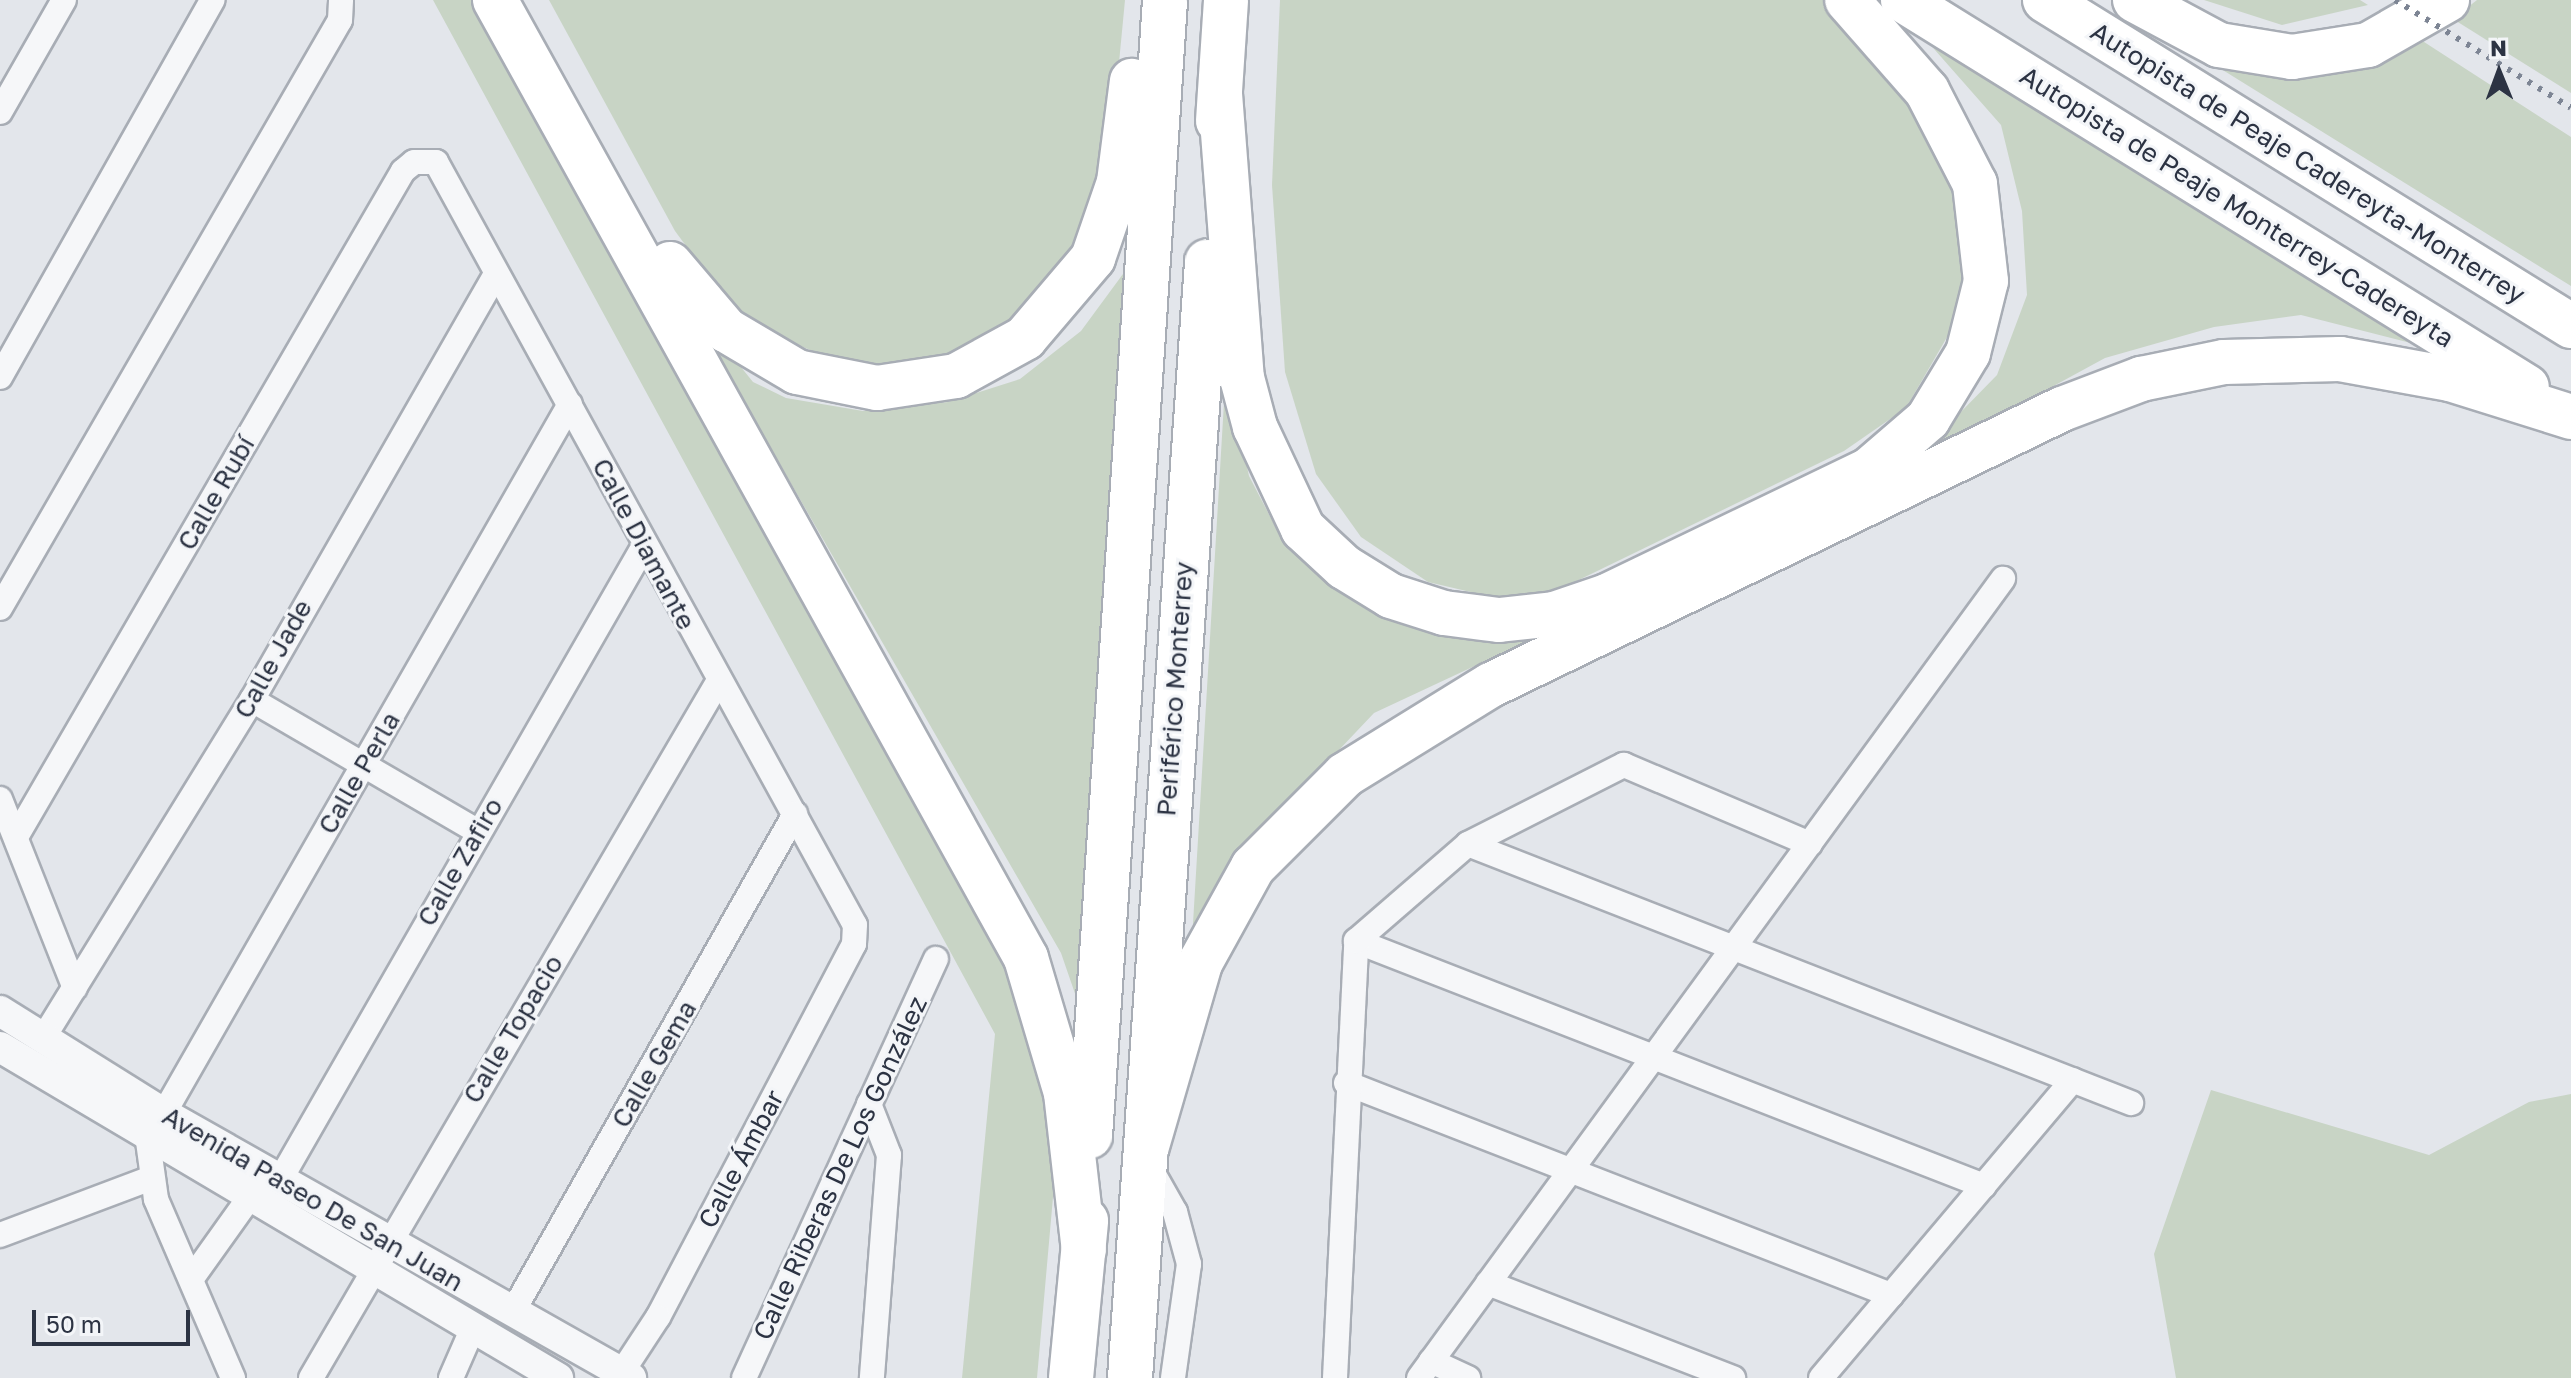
<!DOCTYPE html>
<html>
<head>
<meta charset="utf-8">
<style>
  body { margin:0 }
  #map { position:relative; width:2571px; height:1378px; overflow:hidden; background:#e3e6eb; font-family:"Golos Text",sans-serif }
  div>[style] { position:absolute }
  .green>* { inset:0; background:#c8d4c5 }
  .roads { filter:drop-shadow(2px 0 #a8adb5) drop-shadow(-2px 0 #a8adb5) drop-shadow(0 2px #a8adb5) drop-shadow(0 -2px #a8adb5) }
  .minor>* { height:24px; margin:-12px; padding:0 12px; transform-origin:12px; border-radius:12px; background:#f6f7f9 }
  .tertiary>* { height:30px; margin:-15px; padding:0 15px; transform-origin:15px; border-radius:15px; background:#f6f7f9 }
  .motorway>* { height:44px; margin:-22px; padding:0 22px; transform-origin:22px; border-radius:22px; background:#fff }
  .rail>* { height:6px; margin-top:-3px; transform-origin:0; background:repeating-linear-gradient(90deg,#7d8594 0 4px,transparent 0 12px) }
  span { translate:-50% -50%; white-space:nowrap; text-align:center; line-height:1.15; -webkit-text-stroke:6px #f3f5f8; paint-order:stroke }
  .street-label { font-size:26px; color:#2c3343 }
  .north { position:absolute; left:2459px; top:32px; width:80px; height:80px; -webkit-text-stroke:6px #f3f5f8; paint-order:stroke; rotate:359deg; font-size:22px; font-weight:700; line-height:32px; text-align:center; color:#2c3343 }
  .north::after { content:''; display:block; margin:auto; width:28px; height:36px; background:#2c3343; clip-path:polygon(50% 0,100% 100%,50% 72%,0 100%) }
  .scale { position:absolute; left:32px; top:1310px; width:158px; height:36px; box-sizing:border-box; border:4px solid #2c3343; border-top:0; padding-left:10px; font-size:24px; line-height:28px; white-space:nowrap; color:#2c3343; -webkit-text-stroke:6px #f3f5f8; paint-order:stroke }
</style>
</head>
<body>
<div id="map">
  <div class="green">
    <div style="clip-path:polygon(433px 0,474px 0,1021px 978px,1057px 1152px,1037px 1378px,962px 1378px,995px 1034px)"></div>
    <div style="clip-path:polygon(549px 0,1125px 0,1111px 146px,1090px 232px,1051px 298px,953px 361px,894px 368px,833px 360px,771px 333px,726px 300px,675px 231px)"></div>
    <div style="clip-path:polygon(1280px 0,1825px 0,1852px 20px,1907px 95px,1953px 183px,1968px 264px,1950px 332px,1906px 408px,1844px 451px,1552px 593px,1492px 597px,1428px 582px,1361px 537px,1316px 474px,1285px 372px,1272px 185px)"></div>
    <div style="clip-path:polygon(2204px 0,2360px 0,2368px 5px,2282px 25px)"></div>
    <div style="clip-path:polygon(2477px 0,2571px 0,2571px 93px,2453px 19px)"></div>
    <div style="clip-path:polygon(1920px 33px,2450px 353px,2301px 315px,2214px 327px,2105px 358px,1910px 464px,1997px 375px,2027px 295px,2022px 211px,2001px 125px)"></div>
    <div style="clip-path:polygon(2421px 40px,2571px 137px,2571px 286px,2184px 46px,2287px 78px,2334px 74px)"></div>
    <div style="clip-path:polygon(1134px 259px,1081px 1011px,1061px 953px,682px 294px,753px 382px,786px 398px,863px 411px,948px 402px,1020px 379px,1081px 331px)"></div>
    <div style="clip-path:polygon(1226px 369px,1249px 476px,1286px 547px,1362px 606px,1453px 635px,1545px 633px,1374px 713px,1229px 866px,1191px 957px)"></div>
    <div style="clip-path:polygon(2211px 1090px,2429px 1155px,2529px 1102px,2571px 1094px,2571px 1378px,2176px 1378px,2154px 1254px)"></div>
  </div>
  <div class="roads">
    <div class="minor">
      <div style="left:0;top:112px;width:129px;rotate:-60.3deg"></div>
      <div style="left:0;top:377px;width:433px;rotate:-60.6deg"></div>
      <div style="left:0;top:608px;width:679px;rotate:-59.96deg"></div>
      <div style="left:340px;top:20px;width:20px;rotate:-87deg"></div>
      <div style="left:252px;top:700px;width:260px;rotate:30.2deg"></div>
      <div style="left:0;top:799px;width:203px;rotate:68.4deg"></div>
      <div style="left:16px;top:837px;width:770px;rotate:-59.84deg"></div>
      <div style="left:403px;top:171px;width:14px;rotate:-39deg"></div>
      <div style="left:414px;top:162px;width:22px"></div>
      <div style="left:436px;top:162px;width:870px;rotate:61.23deg"></div>
      <div style="left:855px;top:925px;width:19px;rotate:93deg"></div>
      <div style="left:854px;top:944px;width:421px;rotate:117.7deg"></div>
      <div style="left:658px;top:1317px;width:73px;rotate:123.3deg"></div>
      <div style="left:1468px;top:844px;width:712px;rotate:21.34deg"></div>
      <div style="left:1356px;top:941px;width:674px;rotate:21.31deg"></div>
      <div style="left:42px;top:1040px;width:400px;rotate:-58.3deg"></div>
      <div style="left:252px;top:700px;width:491px;rotate:-60.2deg"></div>
      <div style="left:1346px;top:1083px;width:585px;rotate:21.26deg"></div>
      <div style="left:869px;top:1104px;width:55px;rotate:68.6deg"></div>
      <div style="left:889px;top:1155px;width:224px;rotate:94.4deg"></div>
      <div style="left:1149px;top:1166px;width:53px;rotate:60.5deg"></div>
      <div style="left:1175px;top:1212px;width:54px;rotate:74.9deg"></div>
      <div style="left:1189px;top:1264px;width:115px;rotate:98deg"></div>
      <div style="left:280px;top:1180px;width:731px;rotate:-60.14deg"></div>
      <div style="left:0;top:1235px;width:159px;rotate:-20.6deg"></div>
      <div style="left:192px;top:1278px;width:98px;rotate:-54.5deg"></div>
      <div style="left:1488px;top:1283px;width:263px;rotate:21.2deg"></div>
      <div style="left:512px;top:1313px;width:574px;rotate:-60.44deg"></div>
      <div style="left:1431px;top:1361px;width:41px;rotate:24.7deg"></div>
      <div style="left:233px;top:1378px;width:195px;rotate:-113.3deg"></div>
      <div style="left:156px;top:1199px;width:59px;rotate:-97.9deg"></div>
      <div style="left:148px;top:1141px;width:849px;rotate:-60.2deg"></div>
      <div style="left:311px;top:1378px;width:806px;rotate:-59.68deg"></div>
      <div style="left:451px;top:1378px;width:52px;rotate:-66.4deg"></div>
      <div style="left:744px;top:1378px;width:461px;rotate:-65.4deg"></div>
      <div style="left:1335px;top:1378px;width:438px;rotate:-87.2deg"></div>
      <div style="left:1356px;top:941px;width:148px;rotate:-40.9deg"></div>
      <div style="left:1468px;top:844px;width:175px;rotate:-26.9deg"></div>
      <div style="left:1624px;top:765px;width:202px;rotate:23deg"></div>
      <div style="left:1419px;top:1378px;width:990px;rotate:-53.84deg"></div>
      <div style="left:1821px;top:1378px;width:390px;rotate:-49.8deg"></div>
    </div>
    <div class="tertiary">
      <div style="left:0;top:1011px;width:192px;rotate:32deg"></div>
      <div style="left:163px;top:1113px;width:538px;rotate:29.52deg"></div>
      <div style="left:0;top:1047px;width:649px;rotate:30.68deg"></div>
    </div>
    <div class="motorway">
      <div style="left:495px;top:0;width:1095px;rotate:61deg"></div>
      <div style="left:1026px;top:958px;width:141px;rotate:73.5deg"></div>
      <div style="left:1066px;top:1093px;width:158px;rotate:83.5deg"></div>
      <div style="left:1903px;top:0;width:734px;rotate:31.81deg"></div>
      <div style="left:2045px;top:0;width:619px;rotate:31.79deg"></div>
      <div style="left:2135px;top:0;width:95px;rotate:28.2deg"></div>
      <div style="left:2219px;top:45px;width:74px;rotate:9.3deg"></div>
      <div style="left:2292px;top:57px;width:77px;rotate:-9deg"></div>
      <div style="left:2368px;top:45px;width:91px;rotate:-29.7deg"></div>
      <div style="left:1220px;top:94px;width:285px;rotate:85.6deg"></div>
      <div style="left:1242px;top:378px;width:51px;rotate:75.1deg"></div>
      <div style="left:1255px;top:427px;width:113px;rotate:64.8deg"></div>
      <div style="left:1303px;top:529px;width:56px;rotate:42.8deg"></div>
      <div style="left:1344px;top:567px;width:55px;rotate:31.7deg"></div>
      <div style="left:1391px;top:596px;width:56px;rotate:17.8deg"></div>
      <div style="left:1444px;top:613px;width:55px;rotate:7.3deg"></div>
      <div style="left:1499px;top:620px;width:55px;rotate:-6.2deg"></div>
      <div style="left:1554px;top:614px;width:56px;rotate:-18.8deg"></div>
      <div style="left:1607px;top:596px;width:291px;rotate:-25.7deg"></div>
      <div style="left:1869px;top:470px;width:78px;rotate:-40.8deg"></div>
      <div style="left:1928px;top:419px;width:77px;rotate:-58.8deg"></div>
      <div style="left:1968px;top:353px;width:74px;rotate:-76deg"></div>
      <div style="left:1986px;top:281px;width:98px;rotate:-96.5deg"></div>
      <div style="left:1975px;top:184px;width:105px;rotate:-117.3deg"></div>
      <div style="left:1927px;top:91px;width:121px;rotate:-131.3deg"></div>
      <div style="left:1218px;top:121px;width:121px;rotate:-86.2deg"></div>
      <div style="left:670px;top:264px;width:87px;rotate:49.7deg"></div>
      <div style="left:726px;top:330px;width:82px;rotate:30.6deg"></div>
      <div style="left:797px;top:372px;width:82px;rotate:11.3deg"></div>
      <div style="left:877px;top:388px;width:80px;rotate:-8.6deg"></div>
      <div style="left:956px;top:376px;width:79px;rotate:-28.8deg"></div>
      <div style="left:1025px;top:338px;width:105px;rotate:-49.6deg"></div>
      <div style="left:1093px;top:258px;width:80px;rotate:-71.1deg"></div>
      <div style="left:1119px;top:182px;width:102px;rotate:-82.7deg"></div>
      <div style="left:1090px;top:1136px;width:1138px;rotate:-86.22deg"></div>
      <div style="left:1147px;top:1146px;width:191px;rotate:-73.8deg"></div>
      <div style="left:1200px;top:963px;width:110px;rotate:-61.1deg"></div>
      <div style="left:1253px;top:867px;width:130px;rotate:-45deg"></div>
      <div style="left:1345px;top:775px;width:172px;rotate:-31.7deg"></div>
      <div style="left:1491px;top:685px;width:634px;rotate:-25.8deg"></div>
      <div style="left:2062px;top:409px;width:85px;rotate:-20.8deg"></div>
      <div style="left:2141px;top:379px;width:85px;rotate:-11.6deg"></div>
      <div style="left:2224px;top:362px;width:116px;rotate:-1.5deg"></div>
      <div style="left:2340px;top:359px;width:112px;rotate:10.3deg"></div>
      <div style="left:2450px;top:379px;width:127px;rotate:17.4deg"></div>
      <div style="left:1071px;top:1378px;width:158px;rotate:-84.5deg"></div>
      <div style="left:1130px;top:1378px;width:1119px;rotate:-86.05deg"></div>
    </div>
  </div>
  <div class="rail">
    <div style="left:2395px;top:0;width:206px;rotate:31.5deg"></div>
  </div>
  <div class="street-label">
    <span style="left:2308px;top:163px;rotate:32deg">Autopista de Peaje Cadereyta-Monterrey</span>
    <span style="left:2237px;top:207px;rotate:32deg">Autopista de Peaje Monterrey-Cadereyta</span>
    <span style="left:216px;top:493px;rotate:-60deg">Calle Rubí</span>
    <span style="left:644px;top:544px;rotate:62deg">Calle Diamante</span>
    <span style="left:273px;top:659px;rotate:-61deg">Calle Jade</span>
    <span style="left:1175px;top:689px;rotate:-86deg">Periférico Monterrey</span>
    <span style="left:359px;top:773px;rotate:-60deg">Calle Perla</span>
    <span style="left:460px;top:862px;rotate:-60deg">Calle Zafiro</span>
    <span style="left:513px;top:1029px;rotate:-59deg">Calle Topacio</span>
    <span style="left:654px;top:1064px;rotate:-60deg">Calle Gema</span>
    <span style="left:741px;top:1159px;rotate:-62deg">Calle Ámbar</span>
    <span style="left:840px;top:1168px;rotate:-65deg">Calle Riberas De Los González</span>
    <span style="left:313px;top:1199px;rotate:30deg">Avenida Paseo De San Juan</span>
  </div>
  <div class="north">N</div>
  <div class="scale">50 m</div>
</div>
</body>
</html>
